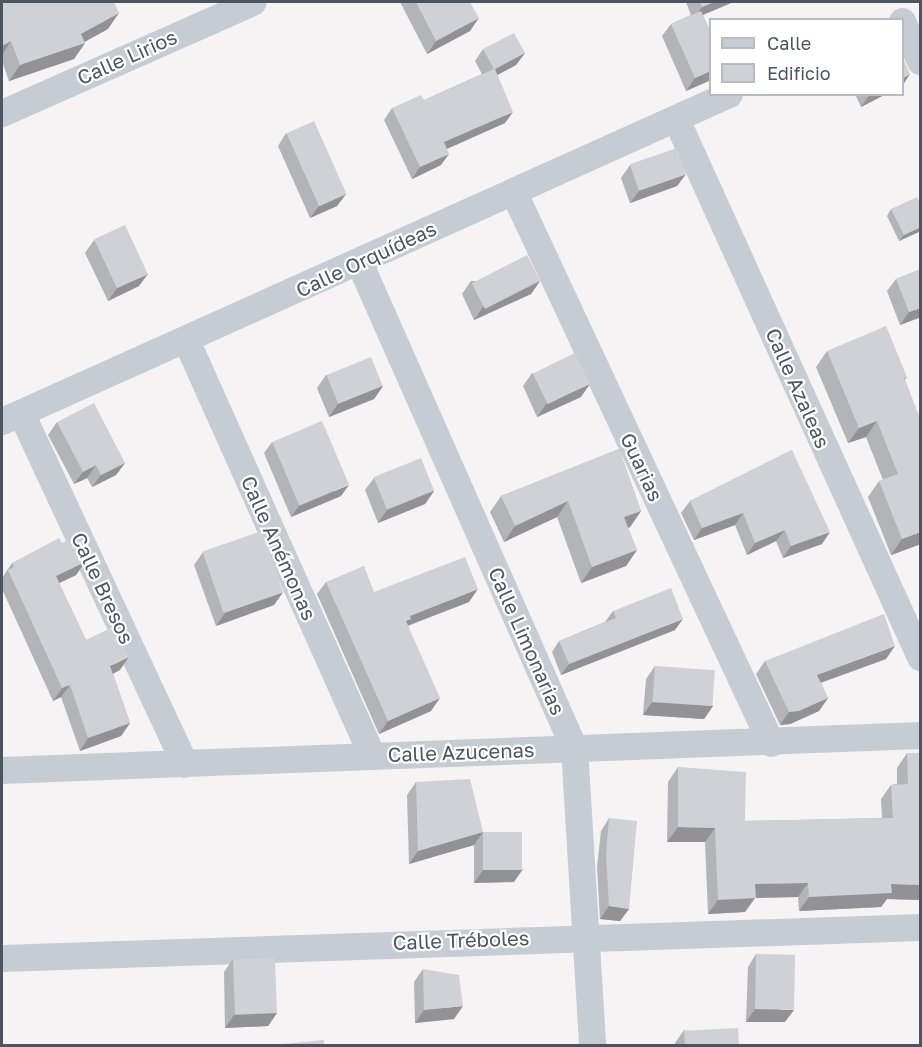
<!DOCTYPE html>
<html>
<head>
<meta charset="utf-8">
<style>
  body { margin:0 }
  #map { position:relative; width:922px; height:1047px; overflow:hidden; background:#f5f3f3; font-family:"Golos Text",sans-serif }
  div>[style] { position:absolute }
  .minor>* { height:27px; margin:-13.5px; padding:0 13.5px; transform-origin:13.5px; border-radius:13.5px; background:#c5ccd3 }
  .wall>* { inset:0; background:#b3b4b8 }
  .shaded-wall>* { inset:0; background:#929296 }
  .building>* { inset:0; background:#d0d1d6; transform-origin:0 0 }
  span { translate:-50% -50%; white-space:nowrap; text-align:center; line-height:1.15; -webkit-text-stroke:4.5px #fff; paint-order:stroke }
  .street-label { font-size:20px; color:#4b545f }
  .frame { position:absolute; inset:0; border:3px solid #4b545f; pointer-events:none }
  .legend { position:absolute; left:709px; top:18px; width:195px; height:78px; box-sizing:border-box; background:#fff; border:2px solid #b7bbbf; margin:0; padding:8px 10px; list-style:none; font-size:18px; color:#4b545f }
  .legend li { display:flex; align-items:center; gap:12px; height:30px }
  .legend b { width:30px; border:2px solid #b7bbbf }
</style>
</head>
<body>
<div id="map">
  <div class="minor">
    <div style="left:902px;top:21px;width:44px;rotate:65.8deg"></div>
    <div style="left:2px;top:113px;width:274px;rotate:-23.9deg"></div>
    <div style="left:676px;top:119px;width:591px;rotate:65.6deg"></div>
    <div style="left:513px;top:191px;width:609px;rotate:64.95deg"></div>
    <div style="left:359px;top:262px;width:531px;rotate:66.14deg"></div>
    <div style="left:574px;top:748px;width:299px;rotate:86.5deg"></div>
    <div style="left:186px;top:340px;width:456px;rotate:65.9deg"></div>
    <div style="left:21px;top:413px;width:387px;rotate:65deg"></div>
    <div style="left:2px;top:421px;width:797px;rotate:-24.22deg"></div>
    <div style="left:2px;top:770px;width:919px;rotate:-2.18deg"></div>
    <div style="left:2px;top:958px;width:919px;rotate:-1.93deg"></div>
  </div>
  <div class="wall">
    <div style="clip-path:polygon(2px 2px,108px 29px,84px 42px,85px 43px,74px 59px,9px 81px,2px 61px)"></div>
    <div style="clip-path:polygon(400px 2px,470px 2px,470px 31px,427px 54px)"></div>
    <div style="clip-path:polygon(686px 2px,732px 2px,731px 3px,703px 15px,711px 33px,711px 80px,686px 91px,662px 36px,671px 24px,691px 15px)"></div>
    <div style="clip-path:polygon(483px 49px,525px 53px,516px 65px,497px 75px,505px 123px,447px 149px,441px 165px,412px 179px,384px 120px,392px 108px,424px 100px,482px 74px,475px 61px)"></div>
    <div style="clip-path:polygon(855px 94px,886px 94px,861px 107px)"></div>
    <div style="clip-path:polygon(286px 133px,346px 194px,337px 206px,310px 218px,278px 146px)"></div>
    <div style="clip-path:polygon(630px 165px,686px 174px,677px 186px,630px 203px,621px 178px)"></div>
    <div style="clip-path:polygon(921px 204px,921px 231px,899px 241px,887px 216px,891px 209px)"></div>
    <div style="clip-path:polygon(94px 240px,139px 286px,108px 301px,85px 253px)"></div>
    <div style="clip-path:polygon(921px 269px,921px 317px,900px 325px,887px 291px,896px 279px)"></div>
    <div style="clip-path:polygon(471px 281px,540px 281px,531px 294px,474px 320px,462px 294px)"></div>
    <div style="clip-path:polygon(827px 351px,907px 377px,905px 380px,921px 422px,921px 544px,891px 555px,868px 497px,879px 481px,883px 480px,866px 437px,848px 443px,816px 367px)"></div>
    <div style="clip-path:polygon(532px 373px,581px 397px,537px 417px,523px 386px)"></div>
    <div style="clip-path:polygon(326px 375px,383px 386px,374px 399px,329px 417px,317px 388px)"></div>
    <div style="clip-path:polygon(57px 422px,125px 463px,116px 475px,92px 487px,87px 478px,74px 484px,48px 435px)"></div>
    <div style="clip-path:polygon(272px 442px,341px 496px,291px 517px,264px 453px)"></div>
    <div style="clip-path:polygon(619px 449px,641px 511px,630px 527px,628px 528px,637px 550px,626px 566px,581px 583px,557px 517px,504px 542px,490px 512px,501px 496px)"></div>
    <div style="clip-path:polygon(792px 450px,822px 544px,783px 558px,776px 541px,747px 555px,735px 525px,694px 540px,681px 513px,690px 501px)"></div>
    <div style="clip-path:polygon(374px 478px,434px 491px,425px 504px,378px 523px,365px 490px)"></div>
    <div style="clip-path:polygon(62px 543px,85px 562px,76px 575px,59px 583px,86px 640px,120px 670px,113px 674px,130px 723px,121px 736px,80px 751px,61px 697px,53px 701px,2px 589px,2px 578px,12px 563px)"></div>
    <div style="clip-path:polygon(203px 552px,283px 592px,274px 605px,216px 626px,194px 565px)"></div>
    <div style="clip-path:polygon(326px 582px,374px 592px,469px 602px,408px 626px,431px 711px,379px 734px,317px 594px)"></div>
    <div style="clip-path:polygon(613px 611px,675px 630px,561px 675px,552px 652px,559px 641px,605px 622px)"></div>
    <div style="clip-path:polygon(886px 659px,821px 683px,828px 698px,819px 711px,790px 724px,780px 725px,756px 674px,765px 661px)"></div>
    <div style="clip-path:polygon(655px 666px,713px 706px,704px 719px,643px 715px,646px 679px)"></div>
    <div style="clip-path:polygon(907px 753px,921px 753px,921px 900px,887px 899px,881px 907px,799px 911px,798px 897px,755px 898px,745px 912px,708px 914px,705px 842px,667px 842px,668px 782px,678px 767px,745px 821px,882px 818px,881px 799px,891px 785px,897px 784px,897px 768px)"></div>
    <div style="clip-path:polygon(416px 782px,483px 832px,514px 882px,474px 883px,474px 845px,409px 864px,407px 795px)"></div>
    <div style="clip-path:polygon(609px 818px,629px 909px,620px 921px,600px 919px,597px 867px,601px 831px)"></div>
    <div style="clip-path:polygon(756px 954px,785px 1022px,746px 1022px,748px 967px)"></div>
    <div style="clip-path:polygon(233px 959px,277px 1013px,268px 1026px,225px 1028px,224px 972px)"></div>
    <div style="clip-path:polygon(423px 969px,454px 1019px,415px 1023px,414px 982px)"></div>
    <div style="clip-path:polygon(684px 1030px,739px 1046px,675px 1046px,675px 1043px)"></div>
  </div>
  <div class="shaded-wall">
    <div style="clip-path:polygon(714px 2px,732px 2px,731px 3px,693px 19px,702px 7px)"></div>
    <div style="clip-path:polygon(119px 13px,108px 29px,77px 46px,85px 43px,74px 59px,9px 81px,20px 65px)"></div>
    <div style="clip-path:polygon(479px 18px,470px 31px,427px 54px,436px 41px)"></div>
    <div style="clip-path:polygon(11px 41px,2px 55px,2px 46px)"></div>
    <div style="clip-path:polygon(525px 53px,516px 65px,486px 81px,495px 69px)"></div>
    <div style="clip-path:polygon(711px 71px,711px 80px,686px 91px,695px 78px)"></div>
    <div style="clip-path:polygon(910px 74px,903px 85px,903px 78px)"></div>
    <div style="clip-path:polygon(870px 94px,886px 94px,861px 107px)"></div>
    <div style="clip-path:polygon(513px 112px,505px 123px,435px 154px,444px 142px)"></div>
    <div style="clip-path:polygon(449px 154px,441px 165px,412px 179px,420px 167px)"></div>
    <div style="clip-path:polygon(686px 174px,677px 186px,630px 203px,639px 191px)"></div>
    <div style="clip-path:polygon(346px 194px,337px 206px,310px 218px,319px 206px)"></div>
    <div style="clip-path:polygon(921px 227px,921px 231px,899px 241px,904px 235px)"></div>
    <div style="clip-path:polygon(148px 274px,139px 286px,108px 301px,117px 288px)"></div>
    <div style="clip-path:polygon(540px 281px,531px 294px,474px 320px,483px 307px)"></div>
    <div style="clip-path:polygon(921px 308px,921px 317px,900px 325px,909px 312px)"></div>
    <div style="clip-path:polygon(590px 384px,581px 397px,537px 417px,546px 404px)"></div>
    <div style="clip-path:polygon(383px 386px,374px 399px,329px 417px,338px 404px)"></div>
    <div style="clip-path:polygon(877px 421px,866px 437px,848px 443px,859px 428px)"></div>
    <div style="clip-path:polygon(125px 463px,116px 475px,92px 487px,101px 475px)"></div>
    <div style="clip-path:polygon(96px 465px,87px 478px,74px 484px,83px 472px)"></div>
    <div style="clip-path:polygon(349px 485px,341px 496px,291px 517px,299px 506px)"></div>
    <div style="clip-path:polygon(434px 491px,425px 504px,378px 523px,387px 510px)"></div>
    <div style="clip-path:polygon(568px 501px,557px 517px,504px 542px,515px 526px)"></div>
    <div style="clip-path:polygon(641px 511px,630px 527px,613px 533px,624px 517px)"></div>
    <div style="clip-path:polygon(743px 513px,735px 525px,694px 540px,702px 528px)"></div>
    <div style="clip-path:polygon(785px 530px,776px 541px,747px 555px,755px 543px)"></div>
    <div style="clip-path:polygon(830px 532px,822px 544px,783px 558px,791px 546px)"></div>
    <div style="clip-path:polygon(921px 532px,921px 544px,891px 555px,902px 539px)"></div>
    <div style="clip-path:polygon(637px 550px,626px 566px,581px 583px,592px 567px)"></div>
    <div style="clip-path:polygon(85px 562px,76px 575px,47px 589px,56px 576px)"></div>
    <div style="clip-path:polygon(478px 589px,469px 602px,406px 626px,397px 634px,410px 616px)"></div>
    <div style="clip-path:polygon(283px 592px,274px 605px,216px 626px,225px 613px)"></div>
    <div style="clip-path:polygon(683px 619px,675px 630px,561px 675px,569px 664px)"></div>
    <div style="clip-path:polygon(895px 646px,886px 659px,808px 687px,817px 675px)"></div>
    <div style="clip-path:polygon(129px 657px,120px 670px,101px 679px,110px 666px)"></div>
    <div style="clip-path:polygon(70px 685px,61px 697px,53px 701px,62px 688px)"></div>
    <div style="clip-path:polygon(440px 698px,431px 711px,379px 734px,388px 721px)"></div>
    <div style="clip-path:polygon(828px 698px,819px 711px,790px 724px,780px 725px,789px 712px)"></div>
    <div style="clip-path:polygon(652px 702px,713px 706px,704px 719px,643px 715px)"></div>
    <div style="clip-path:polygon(130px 723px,121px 736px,80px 751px,88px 738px)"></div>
    <div style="clip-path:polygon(678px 827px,715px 828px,705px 842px,667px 842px)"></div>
    <div style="clip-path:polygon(483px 832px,474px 845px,409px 864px,418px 851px)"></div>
    <div style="clip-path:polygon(523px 869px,514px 882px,474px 883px,483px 870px)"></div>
    <div style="clip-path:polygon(808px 883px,798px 897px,755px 898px,745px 912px,708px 914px,718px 900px,755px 884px)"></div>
    <div style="clip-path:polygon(891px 884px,921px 885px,921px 900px,887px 899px,881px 907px,799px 911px,809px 897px)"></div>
    <div style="clip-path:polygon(609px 906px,629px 909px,620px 921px,600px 919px)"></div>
    <div style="clip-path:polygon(463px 1006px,454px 1019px,415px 1023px,424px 1010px)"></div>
    <div style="clip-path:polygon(755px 1009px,794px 1010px,785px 1022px,746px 1022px)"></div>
    <div style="clip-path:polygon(277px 1013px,268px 1026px,225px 1028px,234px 1015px)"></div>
  </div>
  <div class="building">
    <div style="clip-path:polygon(2px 2px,114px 2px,119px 13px,81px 34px,85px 43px,20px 65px,11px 41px,2px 46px)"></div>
    <div style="clip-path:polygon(416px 2px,470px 2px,479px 18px,436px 41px)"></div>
    <div style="clip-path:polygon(700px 2px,714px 2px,702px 7px)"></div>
    <div style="clip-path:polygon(701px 11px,711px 33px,711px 71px,695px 78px,671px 24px)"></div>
    <div style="clip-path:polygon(514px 33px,525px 53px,495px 69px,513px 112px,444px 142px,449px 154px,420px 167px,392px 108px,421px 95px,424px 100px,494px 69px,483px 49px)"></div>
    <div style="clip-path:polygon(903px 58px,910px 74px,903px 78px)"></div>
    <div style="left:314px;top:121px;width:80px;height:30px;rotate:66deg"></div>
    <div style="left:677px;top:148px;width:28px;height:50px;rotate:71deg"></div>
    <div style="clip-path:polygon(917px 197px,921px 204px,921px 227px,904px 235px,891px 209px)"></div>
    <div style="left:125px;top:225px;width:54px;height:34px;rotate:65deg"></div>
    <div style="left:527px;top:255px;width:29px;height:62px;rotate:63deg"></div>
    <div style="clip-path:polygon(921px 269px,921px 308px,909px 312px,896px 279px)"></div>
    <div style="clip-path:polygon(886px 326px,907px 377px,904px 378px,921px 422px,921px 532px,902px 539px,879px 481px,898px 474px,877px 421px,859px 428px,827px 351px)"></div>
    <div style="left:575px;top:353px;width:34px;height:47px;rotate:64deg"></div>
    <div style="left:371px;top:357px;width:31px;height:48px;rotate:68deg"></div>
    <div style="clip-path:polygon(94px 403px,125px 463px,101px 475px,96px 465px,83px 472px,57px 422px)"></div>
    <div style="left:322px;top:421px;width:69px;height:54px;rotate:67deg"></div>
    <div style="clip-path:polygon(619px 449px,641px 511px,624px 517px,637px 550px,592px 567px,568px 501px,515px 526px,501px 496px)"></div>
    <div style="clip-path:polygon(792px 450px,830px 532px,791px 546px,785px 530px,755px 543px,743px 513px,702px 528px,690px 501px)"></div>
    <div style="left:421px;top:458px;width:35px;height:51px;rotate:68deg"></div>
    <div style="left:262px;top:531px;width:65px;height:63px;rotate:71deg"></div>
    <div style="clip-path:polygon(59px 538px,62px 543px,73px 538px,85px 562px,56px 576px,86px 640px,115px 626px,129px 657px,110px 666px,130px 723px,88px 738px,70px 685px,62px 688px,8px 570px,14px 567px,12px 563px)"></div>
    <div style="clip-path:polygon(465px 557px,478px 589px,410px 616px,411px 619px,406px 621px,440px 698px,388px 721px,326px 582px,364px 566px,374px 592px)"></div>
    <div style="clip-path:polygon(671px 588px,683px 619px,569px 664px,559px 641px,616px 618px,613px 611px)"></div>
    <div style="clip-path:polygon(884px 614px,895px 646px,817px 675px,828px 698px,799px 711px,789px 712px,765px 661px)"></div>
    <div style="left:655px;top:666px;width:60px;height:36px;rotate:4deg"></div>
    <div style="clip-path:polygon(907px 753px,921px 753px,921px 885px,891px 884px,892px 893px,809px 897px,808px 883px,755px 884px,756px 898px,718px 900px,715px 828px,678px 827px,678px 767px,746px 772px,745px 821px,893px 818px,891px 785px,908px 784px)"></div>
    <div style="clip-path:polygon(470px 779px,483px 832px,418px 851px,416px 782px)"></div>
    <div style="clip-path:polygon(609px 818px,637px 821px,629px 909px,609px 906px,606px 854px)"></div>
    <div style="left:483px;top:832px;width:39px;height:38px"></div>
    <div style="left:756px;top:954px;width:39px;height:55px;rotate:1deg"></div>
    <div style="left:275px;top:958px;width:55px;height:42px;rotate:88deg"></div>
    <div style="clip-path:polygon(423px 969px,459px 975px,463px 1006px,424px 1010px)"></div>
    <div style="left:738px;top:1028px;width:18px;height:54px;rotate:87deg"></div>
    <div style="clip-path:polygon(324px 1040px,324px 1046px,283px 1046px,283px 1044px)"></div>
  </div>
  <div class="street-label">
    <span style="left:127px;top:57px;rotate:-24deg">Calle Lirios</span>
    <span style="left:366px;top:259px;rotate:-25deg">Calle Orquídeas</span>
    <span style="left:798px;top:388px;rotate:66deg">Calle Azaleas</span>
    <span style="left:642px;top:467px;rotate:65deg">Guarias</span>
    <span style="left:279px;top:548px;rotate:66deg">Calle Anémonas</span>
    <span style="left:103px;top:588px;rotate:65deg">Calle Bresos</span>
    <span style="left:527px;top:641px;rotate:66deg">Calle Limonarias</span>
    <span style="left:461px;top:752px;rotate:-2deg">Calle Azucenas</span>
    <span style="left:461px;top:940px;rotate:-2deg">Calle Tréboles</span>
  </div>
  <div class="frame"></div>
  <ul class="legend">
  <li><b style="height:8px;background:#c5ccd3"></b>Calle</li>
  <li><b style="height:16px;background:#d0d1d6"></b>Edificio</li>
  </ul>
</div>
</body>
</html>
